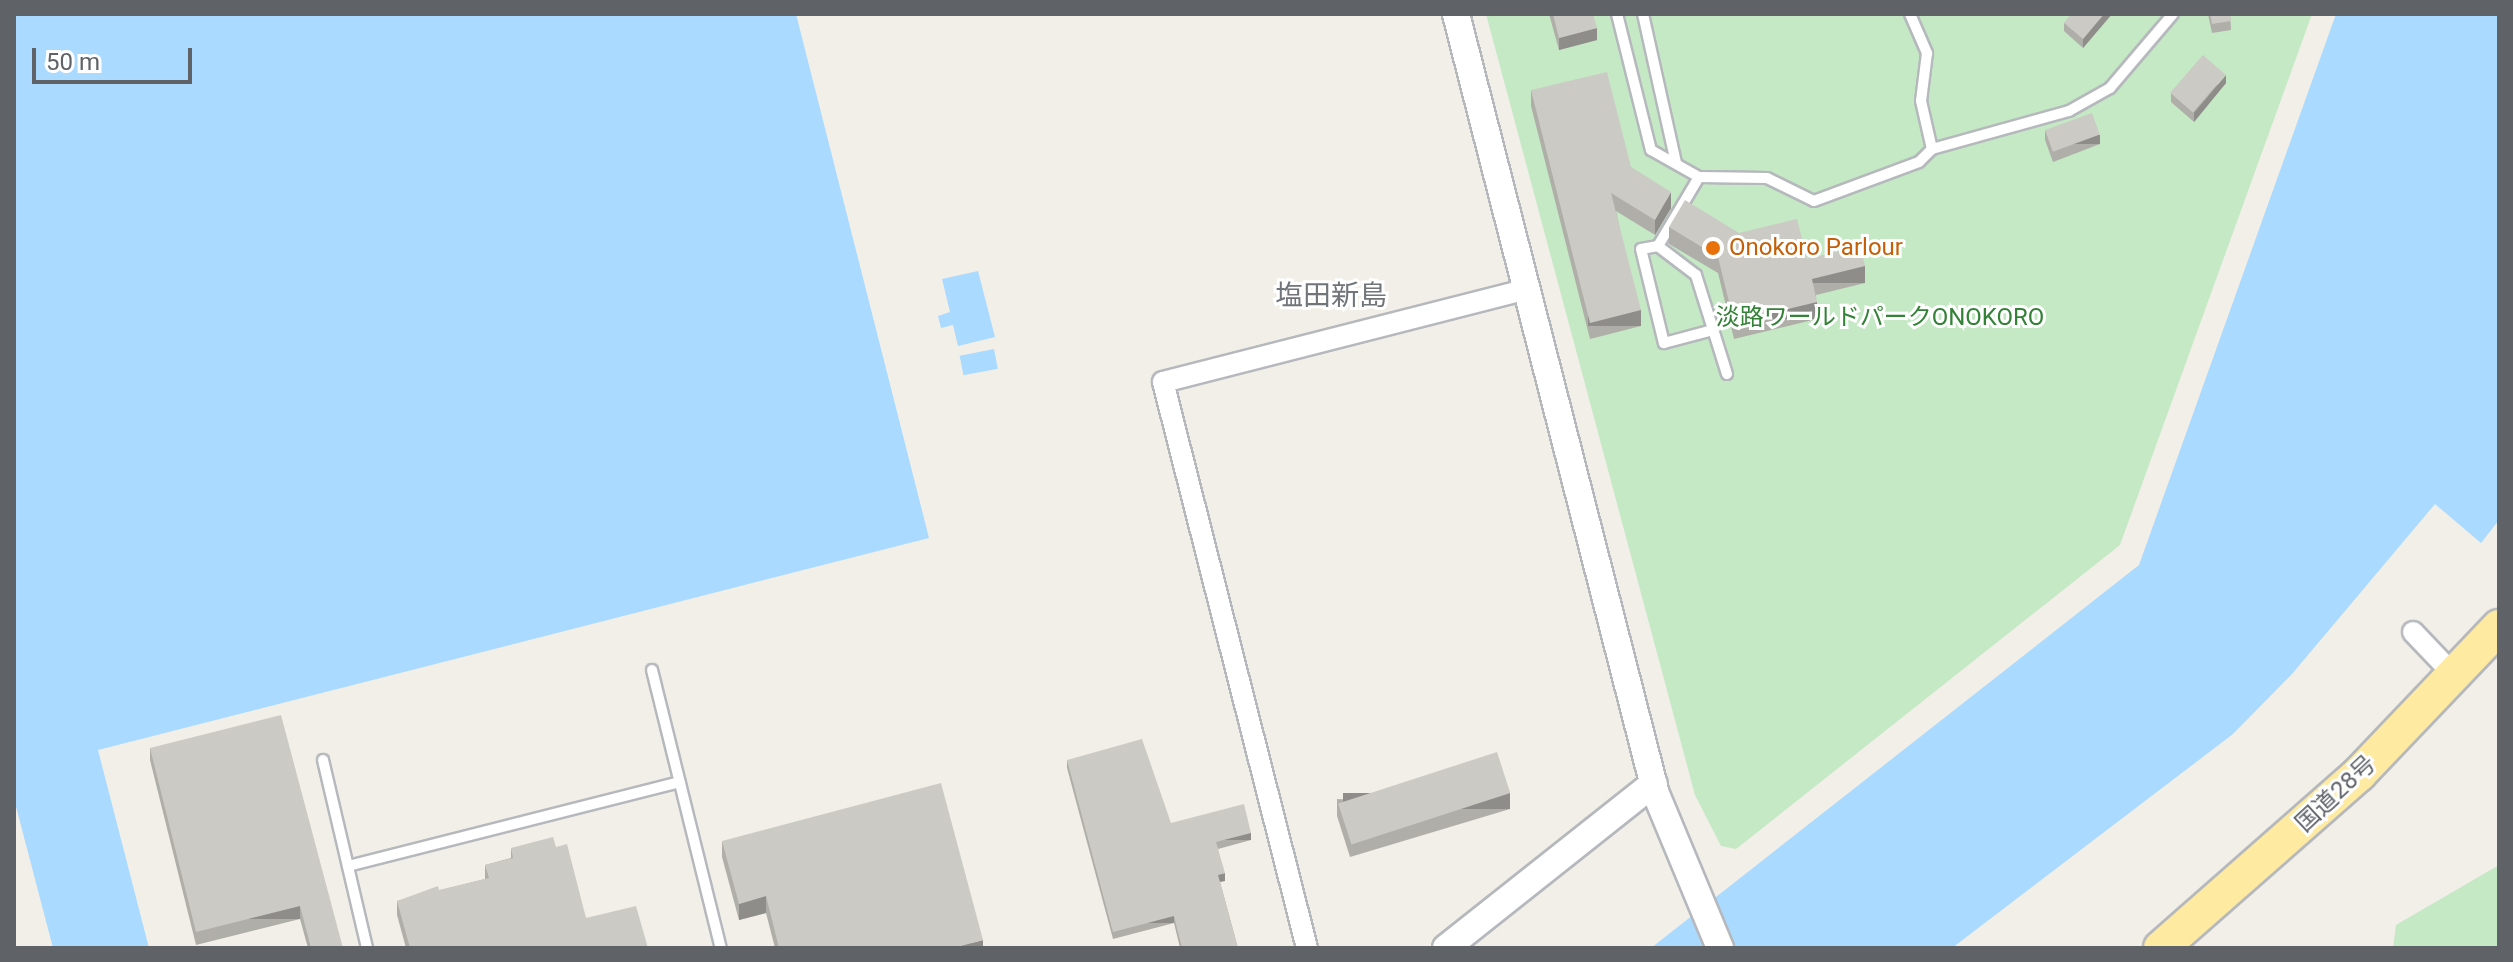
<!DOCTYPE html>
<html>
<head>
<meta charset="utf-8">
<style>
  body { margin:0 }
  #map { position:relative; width:2513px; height:962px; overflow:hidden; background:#f1efe8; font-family:Roboto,"Noto Sans JP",sans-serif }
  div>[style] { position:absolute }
  .green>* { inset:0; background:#c5e8c5 }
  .water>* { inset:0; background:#aadaff; transform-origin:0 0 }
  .roads { filter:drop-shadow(2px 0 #b5b8bc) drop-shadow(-2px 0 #b5b8bc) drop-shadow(0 2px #b5b8bc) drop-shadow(0 -2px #b5b8bc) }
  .service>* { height:10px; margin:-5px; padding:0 5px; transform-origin:5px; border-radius:5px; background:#fff }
  .minor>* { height:20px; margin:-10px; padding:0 10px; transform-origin:10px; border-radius:10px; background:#fff }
  .tertiary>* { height:26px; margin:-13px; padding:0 13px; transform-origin:13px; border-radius:13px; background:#fff }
  .trunk>* { height:34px; margin:-17px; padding:0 17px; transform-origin:17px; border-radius:17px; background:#feeaa1 }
  .wall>* { inset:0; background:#afaea9 }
  .shaded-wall>* { inset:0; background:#8f8d8a; transform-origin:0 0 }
  .building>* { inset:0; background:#cccac5; transform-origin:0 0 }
  .dots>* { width:22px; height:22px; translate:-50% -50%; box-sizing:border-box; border:4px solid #fff; border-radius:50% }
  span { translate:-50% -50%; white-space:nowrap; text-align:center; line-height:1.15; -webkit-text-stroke:6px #fff; paint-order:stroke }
  .food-label { font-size:24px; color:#c56008 }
  .left { translate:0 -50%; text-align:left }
  .park-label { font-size:24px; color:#348238 }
  .street-label { font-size:24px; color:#5f6368 }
  .quarter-label { font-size:28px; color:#70757a }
  .frame { position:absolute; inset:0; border:16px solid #5f6368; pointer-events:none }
  .scale { position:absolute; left:32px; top:48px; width:160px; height:36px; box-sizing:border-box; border:4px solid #5f6368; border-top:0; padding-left:10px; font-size:24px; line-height:28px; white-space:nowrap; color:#5f6368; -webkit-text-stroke:6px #fff; paint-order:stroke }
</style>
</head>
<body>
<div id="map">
  <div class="green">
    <div style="clip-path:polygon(1486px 14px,2312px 14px,2120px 545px,1736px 849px,1721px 846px,1695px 795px)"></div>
    <div style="clip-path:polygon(2499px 865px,2499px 948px,2393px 948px,2396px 925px)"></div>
  </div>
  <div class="water">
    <div style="clip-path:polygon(14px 14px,796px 14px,929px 538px,98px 750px,149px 948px,53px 948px,14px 799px)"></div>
    <div style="clip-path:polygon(2336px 14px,2499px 14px,2499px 520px,2481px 543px,2435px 504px,2292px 674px,2233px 734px,1952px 948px,1651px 948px,2139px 565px)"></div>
    <div style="clip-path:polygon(978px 271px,995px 337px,958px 346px,953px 325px,941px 328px,938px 316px,950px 312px,942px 279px)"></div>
    <div style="left:994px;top:349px;width:20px;height:35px;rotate:79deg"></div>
  </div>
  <div class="roads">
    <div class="service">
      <div style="left:1617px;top:14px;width:140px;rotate:76deg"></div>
      <div style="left:1651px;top:150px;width:55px;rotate:29.4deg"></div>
      <div style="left:1643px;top:14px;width:153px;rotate:77.5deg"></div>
      <div style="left:1910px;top:14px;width:43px;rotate:66.4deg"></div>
      <div style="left:1927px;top:53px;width:48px;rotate:97.1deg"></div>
      <div style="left:1921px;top:101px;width:49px;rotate:77.1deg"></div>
      <div style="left:1658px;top:246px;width:17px;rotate:170deg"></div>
      <div style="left:1641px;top:249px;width:97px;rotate:76.3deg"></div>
      <div style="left:1664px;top:343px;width:51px;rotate:-14.9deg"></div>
      <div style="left:1727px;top:374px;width:104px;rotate:-107.4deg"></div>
      <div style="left:1696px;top:275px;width:48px;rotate:-142.7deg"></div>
      <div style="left:1658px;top:246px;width:80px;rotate:-59.3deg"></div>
      <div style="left:1699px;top:177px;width:68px;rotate:0.8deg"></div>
      <div style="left:1767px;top:178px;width:52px;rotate:26.1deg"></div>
      <div style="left:1814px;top:201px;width:112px;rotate:-20.4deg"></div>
      <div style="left:1919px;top:162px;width:18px;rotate:-45deg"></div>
      <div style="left:1932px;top:149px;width:142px;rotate:-15.5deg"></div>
      <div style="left:2069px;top:111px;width:47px;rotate:-29.3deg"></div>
      <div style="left:2110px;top:88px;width:97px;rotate:-49.6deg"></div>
      <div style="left:652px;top:670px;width:286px;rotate:76.1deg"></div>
      <div style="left:323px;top:760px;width:193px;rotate:76.8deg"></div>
      <div style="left:348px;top:866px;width:342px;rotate:-14.2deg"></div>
    </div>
    <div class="minor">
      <div style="left:2413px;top:632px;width:62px;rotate:46.3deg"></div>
      <div style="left:1307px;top:948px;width:584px;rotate:-104.27deg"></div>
      <div style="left:1163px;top:382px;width:376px;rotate:-14.3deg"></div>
    </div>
    <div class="tertiary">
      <div style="left:1456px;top:14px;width:805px;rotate:75.62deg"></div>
      <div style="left:1656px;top:794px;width:167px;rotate:67.4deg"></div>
      <div style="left:1446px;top:948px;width:265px;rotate:-38.4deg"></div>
    </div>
    <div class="trunk">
      <div style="left:2161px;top:948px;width:264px;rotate:-41.3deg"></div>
      <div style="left:2359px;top:774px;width:203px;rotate:-46.4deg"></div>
    </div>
  </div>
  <div class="wall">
    <div style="clip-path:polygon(1549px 14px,1593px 14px,1597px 40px,1559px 50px)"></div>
    <div style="clip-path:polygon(2112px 14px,2083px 48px,2064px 31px,2064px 23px)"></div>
    <div style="clip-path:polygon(2208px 14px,2230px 14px,2231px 30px,2212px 33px)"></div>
    <div style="clip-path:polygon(2226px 83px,2194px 122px,2171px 102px,2171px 93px)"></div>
    <div style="clip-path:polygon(1531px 90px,1631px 167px,1671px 208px,1655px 235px,1616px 211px,1641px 326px,1590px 339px,1531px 106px)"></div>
    <div style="clip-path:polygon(2045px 131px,2100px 144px,2053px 162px,2045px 140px)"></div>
    <div style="clip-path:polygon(1669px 227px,1739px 233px,1865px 283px,1816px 295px,1817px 319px,1734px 339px,1718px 273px,1669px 244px)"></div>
    <div style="clip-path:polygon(150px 748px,343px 948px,308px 948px,300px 919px,196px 945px,150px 760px)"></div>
    <div style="clip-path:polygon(1067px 760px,1171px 823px,1251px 840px,1218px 849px,1225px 881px,1220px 882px,1238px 948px,1180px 948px,1174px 923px,1113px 939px,1067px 768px)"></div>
    <div style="clip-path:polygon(1337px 799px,1510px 809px,1350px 857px,1337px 816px)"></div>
    <div style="clip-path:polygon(722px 841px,983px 948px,775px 948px,766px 913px,739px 920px,722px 857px)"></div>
    <div style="clip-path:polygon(556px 847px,586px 918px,648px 948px,406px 948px,397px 915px,397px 901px,485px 879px,485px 865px,511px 858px,511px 848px)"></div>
  </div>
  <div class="shaded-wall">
    <div style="clip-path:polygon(2104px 14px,2112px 14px,2083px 48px,2083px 39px)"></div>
    <div style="clip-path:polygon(1597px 28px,1597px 40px,1559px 50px,1559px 38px)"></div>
    <div style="clip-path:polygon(2226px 75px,2226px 83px,2194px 122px,2194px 113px)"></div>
    <div style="left:2100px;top:135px;width:9px;height:50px;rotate:90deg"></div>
    <div style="clip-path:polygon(1671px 192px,1671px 208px,1655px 235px,1655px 220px)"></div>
    <div style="left:1865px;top:266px;width:17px;height:55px;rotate:90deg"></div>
    <div style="left:1817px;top:302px;width:17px;height:85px;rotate:90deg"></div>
    <div style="left:1641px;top:310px;width:16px;height:53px;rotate:90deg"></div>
    <div style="left:1510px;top:793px;width:16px;height:167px;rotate:90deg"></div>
    <div style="left:1251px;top:833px;width:7px;height:36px;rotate:90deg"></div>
    <div style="clip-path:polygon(1225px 873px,1225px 881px,1218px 882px,1218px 875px)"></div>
    <div style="clip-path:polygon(766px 896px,766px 913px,739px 920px,739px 904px)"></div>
    <div style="left:300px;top:906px;width:13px;height:107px;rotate:90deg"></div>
    <div style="left:1174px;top:916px;width:7px;height:63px;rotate:90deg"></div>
    <div style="clip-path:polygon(983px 940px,983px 948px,953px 948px)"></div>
  </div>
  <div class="building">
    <div style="clip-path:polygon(1553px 14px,1593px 14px,1597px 28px,1559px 38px)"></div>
    <div style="clip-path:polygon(2071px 14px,2104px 14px,2083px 39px,2064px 23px)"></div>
    <div style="clip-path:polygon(2210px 14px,2230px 14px,2231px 21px,2212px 24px)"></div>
    <div style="left:2203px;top:55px;width:30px;height:50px;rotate:41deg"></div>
    <div style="clip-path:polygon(1607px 72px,1631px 167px,1671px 192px,1655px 220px,1611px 193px,1641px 310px,1590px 323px,1531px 90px)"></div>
    <div style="left:2092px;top:113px;width:23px;height:50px;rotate:70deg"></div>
    <div style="clip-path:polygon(1685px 200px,1739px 233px,1797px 219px,1807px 259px,1860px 246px,1865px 266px,1812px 279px,1817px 302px,1734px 322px,1718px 257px,1669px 227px)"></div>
    <div style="clip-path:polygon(281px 715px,343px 948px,311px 948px,300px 906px,196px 932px,150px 748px)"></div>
    <div style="clip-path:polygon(1142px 739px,1171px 823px,1244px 804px,1251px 833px,1216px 842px,1225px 873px,1218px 875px,1238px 948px,1182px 948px,1174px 916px,1113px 932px,1067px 760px)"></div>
    <div style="left:1497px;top:752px;width:43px;height:167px;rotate:72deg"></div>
    <div style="clip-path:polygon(941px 783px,983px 940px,953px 948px,779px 948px,766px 896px,739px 904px,722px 841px)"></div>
    <div style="clip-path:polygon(553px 837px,556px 847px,567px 844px,586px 918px,636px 906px,648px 948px,410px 948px,397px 901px,438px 886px,439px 890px,489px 878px,485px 865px,513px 858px,511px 848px)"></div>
  </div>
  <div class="dots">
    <div style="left:1713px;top:248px;background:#e8710a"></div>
  </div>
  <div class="food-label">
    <span class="left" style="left:1729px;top:248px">Onokoro Parlour</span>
  </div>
  <div class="park-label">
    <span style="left:1880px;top:318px">淡路ワールドパークONOKORO</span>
  </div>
  <div class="street-label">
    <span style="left:2336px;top:794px;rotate:-43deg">国道28号</span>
  </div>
  <div class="quarter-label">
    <span style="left:1331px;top:296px">塩田新島</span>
  </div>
  <div class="frame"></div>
  <div class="scale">50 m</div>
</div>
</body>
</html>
